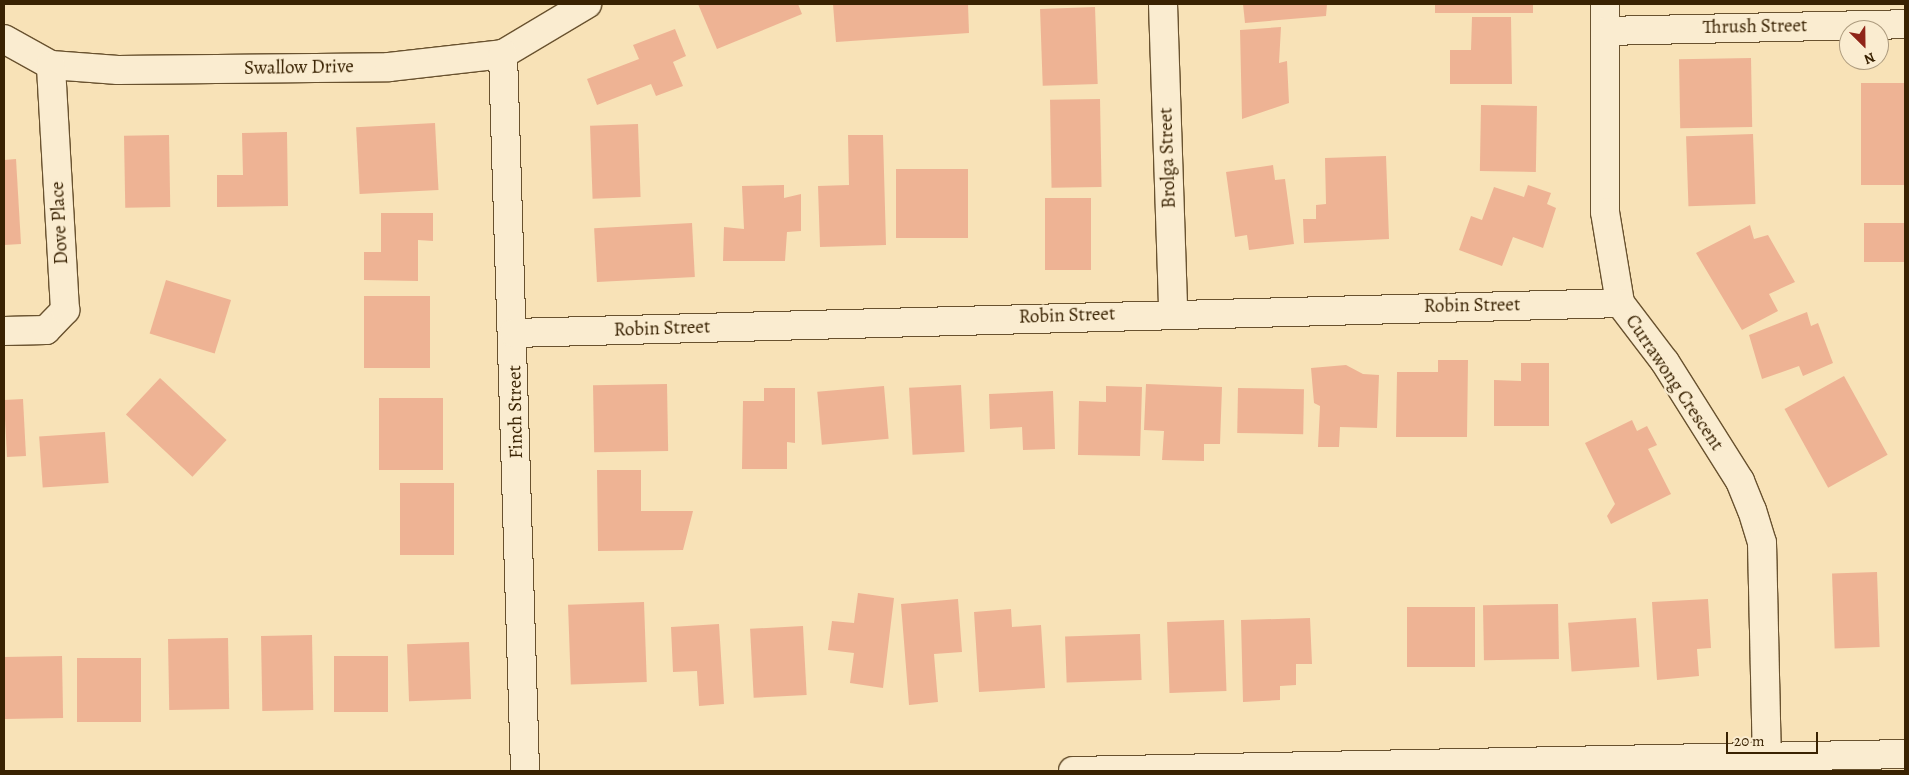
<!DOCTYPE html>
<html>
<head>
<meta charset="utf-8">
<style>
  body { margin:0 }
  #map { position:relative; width:1909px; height:775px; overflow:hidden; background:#f8e2b7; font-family:Alegreya,serif }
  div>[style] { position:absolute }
  .building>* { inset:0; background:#eeb394; transform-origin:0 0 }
  .roads { filter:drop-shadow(1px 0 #69522f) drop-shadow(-1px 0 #69522f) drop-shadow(0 1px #69522f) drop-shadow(0 -1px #69522f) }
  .minor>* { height:28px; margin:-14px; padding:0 14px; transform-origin:14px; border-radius:14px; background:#faecd0 }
  .tertiary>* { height:28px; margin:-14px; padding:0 14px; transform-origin:14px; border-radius:14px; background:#faecd0 }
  span { translate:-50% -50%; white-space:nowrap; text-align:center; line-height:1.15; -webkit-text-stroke:5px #faecd0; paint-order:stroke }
  .street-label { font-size:19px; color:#392202 }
  .frame { position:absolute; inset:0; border:5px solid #392202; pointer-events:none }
  .north { position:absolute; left:1839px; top:20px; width:50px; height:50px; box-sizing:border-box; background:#faecd0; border:1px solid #ad9b7e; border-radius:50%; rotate:157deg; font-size:14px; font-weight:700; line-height:20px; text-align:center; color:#392202 }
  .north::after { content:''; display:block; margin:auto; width:18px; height:22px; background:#8f2418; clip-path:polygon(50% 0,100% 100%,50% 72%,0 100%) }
  .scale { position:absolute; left:1726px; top:732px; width:92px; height:22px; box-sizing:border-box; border:2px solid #392202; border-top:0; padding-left:6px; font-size:15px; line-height:18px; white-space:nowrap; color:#392202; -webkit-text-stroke:4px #faecd0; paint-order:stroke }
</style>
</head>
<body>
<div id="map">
  <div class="building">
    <div style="clip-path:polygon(698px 4px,798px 4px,802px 14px,717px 49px)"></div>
    <div style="clip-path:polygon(833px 4px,968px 4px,969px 33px,836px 42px)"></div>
    <div style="clip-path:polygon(1243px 4px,1327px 4px,1326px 16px,1245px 23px)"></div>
    <div style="left:1435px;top:4px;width:98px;height:9px"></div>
    <div style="left:1095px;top:7px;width:77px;height:55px;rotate:88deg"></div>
    <div style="clip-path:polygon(1472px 17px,1511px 17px,1512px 84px,1450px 84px,1450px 50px,1471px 50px)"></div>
    <div style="clip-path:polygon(1281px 27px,1279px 63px,1287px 61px,1289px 103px,1242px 119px,1240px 30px)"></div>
    <div style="clip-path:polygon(675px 29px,686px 56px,673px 62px,683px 86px,656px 96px,651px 84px,597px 105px,587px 79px,639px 59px,633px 45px)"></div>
    <div style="left:1751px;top:58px;width:69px;height:72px;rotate:89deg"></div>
    <div style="left:1905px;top:83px;width:102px;height:44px;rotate:90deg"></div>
    <div style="left:1100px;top:99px;width:88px;height:50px;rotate:89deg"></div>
    <div style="left:1481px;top:105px;width:56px;height:66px;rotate:1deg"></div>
    <div style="left:435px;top:123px;width:67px;height:79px;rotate:87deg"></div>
    <div style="left:638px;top:124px;width:73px;height:48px;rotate:88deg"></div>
    <div style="clip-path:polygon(287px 132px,288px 206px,217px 207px,217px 175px,243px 175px,242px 133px)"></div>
    <div style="left:1753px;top:134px;width:70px;height:67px;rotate:88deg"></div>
    <div style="left:169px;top:135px;width:72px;height:45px;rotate:89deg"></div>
    <div style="clip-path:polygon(848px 135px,883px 135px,886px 245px,820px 247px,818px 186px,849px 185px)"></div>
    <div style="clip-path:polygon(1386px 156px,1389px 239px,1304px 243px,1303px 219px,1316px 219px,1316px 205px,1326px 204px,1325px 158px)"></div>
    <div style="clip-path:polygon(16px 159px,21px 244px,4px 245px,4px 160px)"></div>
    <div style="clip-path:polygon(1273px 165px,1275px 180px,1285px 179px,1294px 244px,1249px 250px,1247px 235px,1235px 237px,1226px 172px)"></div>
    <div style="left:896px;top:169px;width:72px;height:69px"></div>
    <div style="clip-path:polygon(784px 185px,784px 198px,801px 194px,801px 231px,787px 232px,785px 261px,723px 261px,724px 227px,744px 229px,742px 186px)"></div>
    <div style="clip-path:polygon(1528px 185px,1551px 193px,1547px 204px,1556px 208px,1543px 248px,1513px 237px,1502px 266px,1459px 250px,1471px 216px,1482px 220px,1494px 187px,1524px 197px)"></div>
    <div style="left:1045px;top:198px;width:46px;height:72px"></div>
    <div style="clip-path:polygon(381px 213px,433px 213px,433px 241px,418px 240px,418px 281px,364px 280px,364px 252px,381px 252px)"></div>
    <div style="left:692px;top:223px;width:54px;height:98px;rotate:87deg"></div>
    <div style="left:1864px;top:223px;width:41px;height:39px"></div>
    <div style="clip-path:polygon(1750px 225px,1754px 239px,1768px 235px,1795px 282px,1769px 294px,1778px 311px,1742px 330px,1696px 253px)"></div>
    <div style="left:166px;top:280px;width:68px;height:56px;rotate:17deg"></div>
    <div style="left:364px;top:296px;width:66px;height:72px"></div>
    <div style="clip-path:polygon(1807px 312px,1811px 326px,1818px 323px,1833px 363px,1803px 376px,1799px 366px,1762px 379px,1749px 335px)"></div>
    <div style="clip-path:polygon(1438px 360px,1468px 360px,1467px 437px,1396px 437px,1397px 372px,1438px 372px)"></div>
    <div style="clip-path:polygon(1521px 363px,1549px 363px,1549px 426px,1494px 426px,1494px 380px,1521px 381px)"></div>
    <div style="clip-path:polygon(1346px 365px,1363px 374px,1379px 375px,1377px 428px,1340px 427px,1339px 447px,1318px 447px,1320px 406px,1314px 403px,1311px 368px)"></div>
    <div style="left:1844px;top:376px;width:90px;height:68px;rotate:61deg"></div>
    <div style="left:160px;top:378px;width:91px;height:50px;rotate:43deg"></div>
    <div style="left:667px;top:384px;width:67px;height:74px;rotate:89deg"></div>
    <div style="clip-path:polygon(1146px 384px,1222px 387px,1220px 444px,1204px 444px,1204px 461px,1162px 460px,1164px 431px,1144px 430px)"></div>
    <div style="left:961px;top:385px;width:67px;height:52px;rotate:87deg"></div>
    <div style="left:884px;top:386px;width:53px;height:67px;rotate:85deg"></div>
    <div style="clip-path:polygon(1106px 386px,1142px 387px,1140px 456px,1078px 455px,1079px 401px,1106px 402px)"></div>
    <div style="clip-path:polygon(764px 388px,795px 388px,795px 443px,787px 442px,787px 469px,742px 469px,743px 401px,764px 401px)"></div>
    <div style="left:1238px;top:388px;width:66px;height:45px;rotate:1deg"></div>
    <div style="clip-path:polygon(1053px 391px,1055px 449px,1023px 450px,1022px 427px,990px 429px,989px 394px)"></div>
    <div style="left:379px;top:398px;width:64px;height:72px"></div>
    <div style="left:23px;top:399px;width:57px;height:19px;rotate:87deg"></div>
    <div style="clip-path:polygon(1632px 420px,1637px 431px,1647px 426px,1657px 445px,1648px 449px,1671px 494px,1611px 524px,1607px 516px,1615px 504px,1585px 443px)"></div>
    <div style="left:105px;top:432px;width:51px;height:66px;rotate:86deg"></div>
    <div style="clip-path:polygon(597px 470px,641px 470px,641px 511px,693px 511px,683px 550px,598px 551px)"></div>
    <div style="left:400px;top:483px;width:54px;height:72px"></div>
    <div style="left:1877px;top:572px;width:75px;height:45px;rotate:88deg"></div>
    <div style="clip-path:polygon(858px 593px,894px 598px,883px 688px,850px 683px,854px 653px,828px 650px,832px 621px,854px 623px)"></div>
    <div style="clip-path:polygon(958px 599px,962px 652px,934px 654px,938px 702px,909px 705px,901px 604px)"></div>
    <div style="clip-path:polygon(1708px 599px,1711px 648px,1697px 649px,1699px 676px,1657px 680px,1652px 602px)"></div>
    <div style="left:644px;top:602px;width:80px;height:76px;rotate:88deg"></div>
    <div style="left:1558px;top:604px;width:55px;height:75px;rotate:89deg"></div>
    <div style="left:1475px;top:607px;width:60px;height:68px;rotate:90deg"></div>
    <div style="clip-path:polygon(1011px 609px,1012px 627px,1041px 625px,1045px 688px,979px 692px,974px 612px)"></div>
    <div style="clip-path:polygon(1310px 618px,1312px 664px,1296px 664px,1296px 685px,1280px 686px,1280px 700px,1243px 702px,1241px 620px)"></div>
    <div style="left:1636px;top:618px;width:49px;height:68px;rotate:86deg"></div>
    <div style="left:1224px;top:620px;width:71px;height:57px;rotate:88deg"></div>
    <div style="clip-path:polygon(719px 624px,724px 704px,699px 706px,697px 671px,673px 672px,671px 627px)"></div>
    <div style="left:803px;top:626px;width:69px;height:53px;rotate:87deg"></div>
    <div style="left:1140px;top:634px;width:46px;height:75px;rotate:88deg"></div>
    <div style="left:312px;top:635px;width:75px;height:51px;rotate:89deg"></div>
    <div style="left:228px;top:638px;width:71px;height:60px;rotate:89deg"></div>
    <div style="left:469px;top:642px;width:57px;height:62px;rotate:88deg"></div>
    <div style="left:62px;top:656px;width:62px;height:58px;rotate:89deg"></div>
    <div style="left:334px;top:656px;width:54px;height:56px"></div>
    <div style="left:77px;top:658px;width:64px;height:64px"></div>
  </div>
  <div class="roads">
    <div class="minor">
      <div style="left:1163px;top:4px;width:309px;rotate:88.1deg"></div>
      <div style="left:1605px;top:4px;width:208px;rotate:90deg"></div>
      <div style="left:1605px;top:212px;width:92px;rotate:80.6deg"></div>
      <div style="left:1620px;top:303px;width:74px;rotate:52.7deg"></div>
      <div style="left:1665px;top:362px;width:141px;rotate:57.8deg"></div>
      <div style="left:1740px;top:481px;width:31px;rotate:68deg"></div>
      <div style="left:1752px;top:510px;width:34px;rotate:73deg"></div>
      <div style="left:1762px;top:543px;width:213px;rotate:88.7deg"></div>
      <div style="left:1605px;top:31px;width:300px;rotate:-1.3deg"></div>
      <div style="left:4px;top:39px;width:54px;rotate:29deg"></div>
      <div style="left:51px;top:65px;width:67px;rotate:4.3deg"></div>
      <div style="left:118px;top:70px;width:271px;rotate:-0.6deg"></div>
      <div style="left:389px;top:67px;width:115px;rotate:-6.5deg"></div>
      <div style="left:503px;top:54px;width:98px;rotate:-30.8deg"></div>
      <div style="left:503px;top:54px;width:717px;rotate:88.24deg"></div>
      <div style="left:4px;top:331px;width:42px;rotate:-1.4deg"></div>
      <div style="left:46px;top:330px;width:28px;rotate:-46deg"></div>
      <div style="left:65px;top:310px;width:245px;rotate:-93.3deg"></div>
      <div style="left:514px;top:333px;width:1106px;rotate:-1.55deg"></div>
    </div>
    <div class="tertiary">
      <div style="left:1073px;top:771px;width:832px;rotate:-1.17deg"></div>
    </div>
  </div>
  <div class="street-label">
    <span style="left:1755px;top:27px;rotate:-1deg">Thrush Street</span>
    <span style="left:299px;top:68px;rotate:-1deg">Swallow Drive</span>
    <span style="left:1168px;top:158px;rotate:-92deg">Brolga Street</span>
    <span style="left:60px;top:223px;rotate:-93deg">Dove Place</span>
    <span style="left:1472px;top:306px;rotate:-1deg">Robin Street</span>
    <span style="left:1067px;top:316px;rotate:-2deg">Robin Street</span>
    <span style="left:662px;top:329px;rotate:-2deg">Robin Street</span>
    <span style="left:1674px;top:383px;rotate:56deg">Currawong Crescent</span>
    <span style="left:516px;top:412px;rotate:-91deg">Finch Street</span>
  </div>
  <div class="frame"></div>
  <div class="north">N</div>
  <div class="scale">20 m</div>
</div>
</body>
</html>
